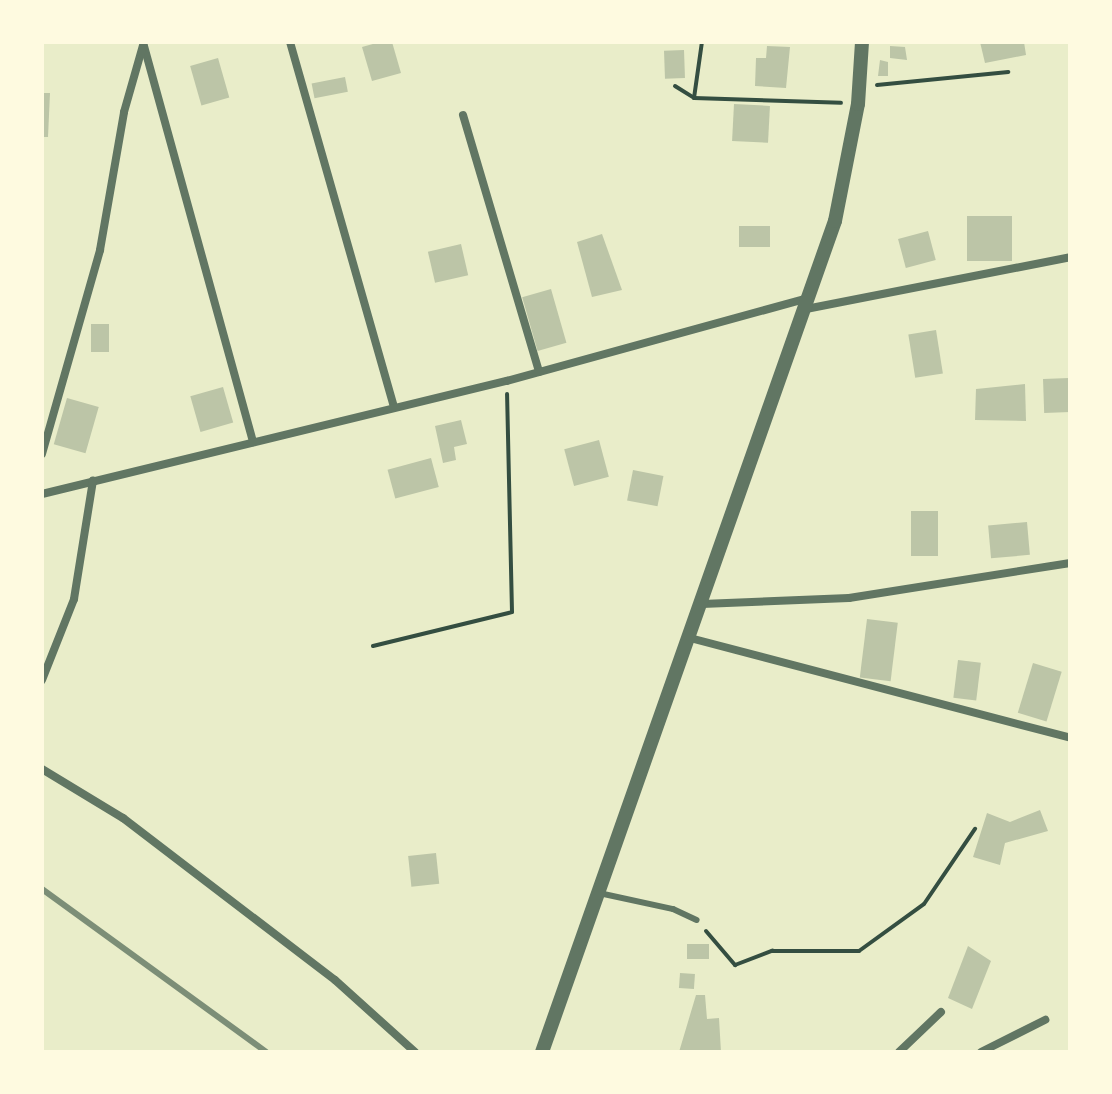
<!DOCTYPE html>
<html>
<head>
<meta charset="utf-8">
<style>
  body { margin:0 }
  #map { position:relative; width:1112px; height:1094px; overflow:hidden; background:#e9edc9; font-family:Raleway,sans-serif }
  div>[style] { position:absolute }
  .building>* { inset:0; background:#bcc5a7; transform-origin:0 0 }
  .path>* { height:4px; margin:-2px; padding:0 2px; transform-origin:2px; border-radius:2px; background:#344e41 }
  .service>* { height:6px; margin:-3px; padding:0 3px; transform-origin:3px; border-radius:3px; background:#617663 }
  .minor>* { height:8px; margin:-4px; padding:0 4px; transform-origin:4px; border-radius:4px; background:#617663 }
  .tertiary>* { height:14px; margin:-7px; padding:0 7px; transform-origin:7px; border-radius:7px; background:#617663 }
  .rail>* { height:6px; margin:-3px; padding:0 3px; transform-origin:3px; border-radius:3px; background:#7c8e77 }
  span { translate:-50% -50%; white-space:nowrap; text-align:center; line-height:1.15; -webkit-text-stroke:6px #fefae0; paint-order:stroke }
  .frame { position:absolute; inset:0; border:44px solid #fefae0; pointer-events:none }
</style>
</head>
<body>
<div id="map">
  <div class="building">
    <div style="clip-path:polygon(380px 42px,392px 42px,401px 73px,372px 81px,362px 47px)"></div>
    <div style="clip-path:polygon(980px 42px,1024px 42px,1026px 55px,985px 63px)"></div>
    <div style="clip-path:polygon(767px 46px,790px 47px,786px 88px,755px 86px,756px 58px,766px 58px)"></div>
    <div style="clip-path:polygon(890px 46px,905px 47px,907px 60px,890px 58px)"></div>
    <div style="left:684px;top:50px;width:28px;height:20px;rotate:88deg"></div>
    <div style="left:218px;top:58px;width:41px;height:29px;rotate:74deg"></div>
    <div style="clip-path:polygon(880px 60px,888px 62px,888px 76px,878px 76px)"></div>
    <div style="left:345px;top:77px;width:15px;height:34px;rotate:79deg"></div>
    <div style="clip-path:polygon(42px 93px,50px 93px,48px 137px,42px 137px)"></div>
    <div style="left:734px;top:104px;width:36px;height:37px;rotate:3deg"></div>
    <div style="left:1012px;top:216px;width:45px;height:45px;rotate:90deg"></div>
    <div style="left:739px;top:226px;width:31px;height:21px"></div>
    <div style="left:928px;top:231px;width:30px;height:31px;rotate:75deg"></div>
    <div style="clip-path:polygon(602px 234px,622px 290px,592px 297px,577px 242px)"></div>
    <div style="left:461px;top:244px;width:32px;height:34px;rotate:77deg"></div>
    <div style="left:551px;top:289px;width:56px;height:30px;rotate:74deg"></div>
    <div style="left:91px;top:324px;width:18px;height:28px"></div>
    <div style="left:936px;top:330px;width:44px;height:28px;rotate:81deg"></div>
    <div style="left:1069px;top:378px;width:34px;height:26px;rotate:88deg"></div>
    <div style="clip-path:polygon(1025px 384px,1026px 421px,975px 420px,976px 389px)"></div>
    <div style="left:223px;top:387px;width:37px;height:34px;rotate:74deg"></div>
    <div style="left:67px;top:398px;width:33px;height:48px;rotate:16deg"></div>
    <div style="clip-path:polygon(461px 420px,467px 444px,454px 447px,456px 460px,443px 463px,435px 426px)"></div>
    <div style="left:599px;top:440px;width:38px;height:36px;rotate:75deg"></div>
    <div style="left:431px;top:458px;width:30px;height:45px;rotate:75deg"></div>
    <div style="left:633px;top:470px;width:31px;height:31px;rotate:11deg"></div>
    <div style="left:938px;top:511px;width:45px;height:27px;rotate:90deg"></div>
    <div style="left:1027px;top:522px;width:33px;height:39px;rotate:85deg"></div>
    <div style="left:867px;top:619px;width:31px;height:59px;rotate:7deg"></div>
    <div style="left:958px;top:660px;width:23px;height:38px;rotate:7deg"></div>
    <div style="left:1033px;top:663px;width:30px;height:52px;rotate:17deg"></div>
    <div style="clip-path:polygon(1040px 810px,1048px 831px,1005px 843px,1000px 865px,973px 857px,987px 813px,1010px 822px)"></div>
    <div style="left:436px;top:853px;width:31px;height:28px;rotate:84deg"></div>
    <div style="left:687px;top:944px;width:22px;height:15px"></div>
    <div style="clip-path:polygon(968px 946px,991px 961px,972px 1009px,948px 998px)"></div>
    <div style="left:680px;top:973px;width:15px;height:15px;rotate:4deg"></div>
    <div style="clip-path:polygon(696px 995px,705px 995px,707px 1019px,719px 1018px,721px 1052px,679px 1052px)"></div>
  </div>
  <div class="path">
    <div style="left:877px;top:85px;width:132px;rotate:-5.7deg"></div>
    <div style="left:675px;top:86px;width:22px;rotate:32deg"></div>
    <div style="left:694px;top:98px;width:147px;rotate:1.9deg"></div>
    <div style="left:694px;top:98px;width:57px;rotate:-81.9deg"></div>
    <div style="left:373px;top:646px;width:143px;rotate:-13.7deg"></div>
    <div style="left:512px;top:612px;width:218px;rotate:-91.3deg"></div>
    <div style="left:706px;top:931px;width:45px;rotate:49.5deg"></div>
    <div style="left:735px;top:965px;width:40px;rotate:-21deg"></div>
    <div style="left:772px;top:951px;width:87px"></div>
    <div style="left:859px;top:951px;width:80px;rotate:-35.9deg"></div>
    <div style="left:924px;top:904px;width:91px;rotate:-55.8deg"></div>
  </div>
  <div class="service">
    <div style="left:599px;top:893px;width:76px;rotate:12.2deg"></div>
    <div style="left:673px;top:909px;width:26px;rotate:25deg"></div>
  </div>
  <div class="minor">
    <div style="left:290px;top:42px;width:380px;rotate:74.1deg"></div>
    <div style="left:144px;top:46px;width:411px;rotate:74.6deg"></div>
    <div style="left:463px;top:115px;width:268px;rotate:73.5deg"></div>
    <div style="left:806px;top:309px;width:269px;rotate:-11.1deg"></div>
    <div style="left:42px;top:454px;width:212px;rotate:-74.1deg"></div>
    <div style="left:100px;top:250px;width:140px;rotate:-80.1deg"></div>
    <div style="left:124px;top:112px;width:73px;rotate:-74.1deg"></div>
    <div style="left:42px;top:494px;width:479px;rotate:-13.7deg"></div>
    <div style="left:507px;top:381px;width:313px;rotate:-15.4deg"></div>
    <div style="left:702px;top:604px;width:147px;rotate:-2.3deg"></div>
    <div style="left:849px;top:598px;width:224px;rotate:-9deg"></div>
    <div style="left:690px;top:638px;width:393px;rotate:14.7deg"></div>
    <div style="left:42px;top:680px;width:87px;rotate:-68.4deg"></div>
    <div style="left:74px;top:599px;width:120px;rotate:-80.9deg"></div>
    <div style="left:42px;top:769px;width:95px;rotate:31.2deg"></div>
    <div style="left:123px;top:818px;width:267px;rotate:37.4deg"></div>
    <div style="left:335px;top:980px;width:108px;rotate:42deg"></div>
    <div style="left:899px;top:1052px;width:58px;rotate:-43.6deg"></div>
    <div style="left:981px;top:1052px;width:72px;rotate:-26.6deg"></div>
  </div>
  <div class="tertiary">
    <div style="left:542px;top:1052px;width:881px;rotate:-70.58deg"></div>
    <div style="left:835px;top:221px;width:119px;rotate:-78.9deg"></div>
    <div style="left:858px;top:104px;width:62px;rotate:-86.3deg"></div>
  </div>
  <div class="rail">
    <div style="left:42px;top:889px;width:277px;rotate:36deg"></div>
  </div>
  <div class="frame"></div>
</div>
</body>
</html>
